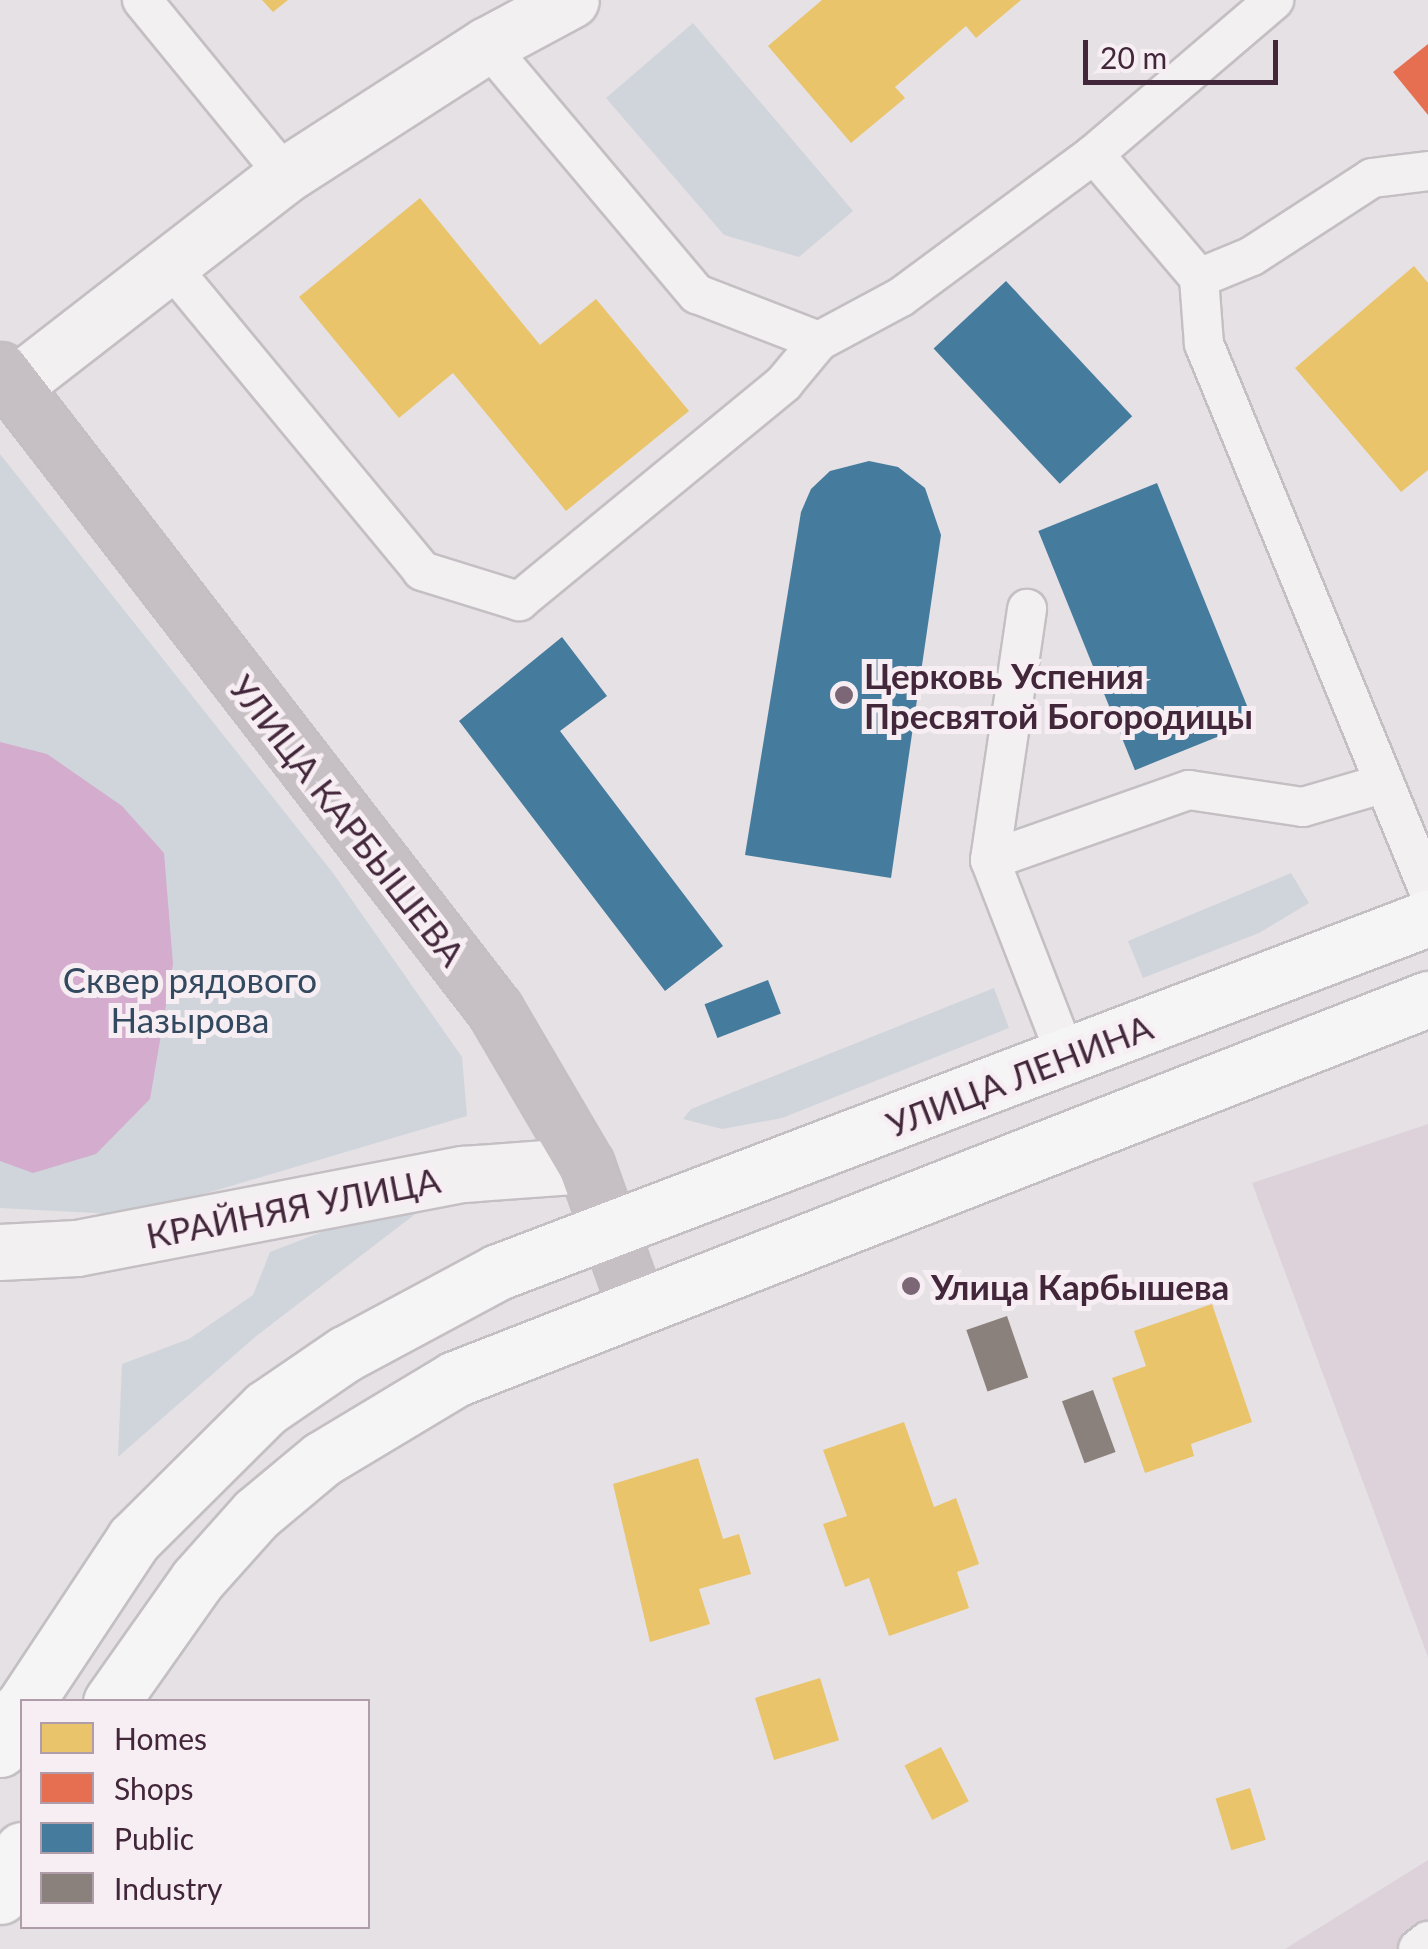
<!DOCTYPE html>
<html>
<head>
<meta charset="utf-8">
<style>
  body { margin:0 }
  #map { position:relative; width:1428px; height:1949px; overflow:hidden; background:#e6e1e5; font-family:Lato,sans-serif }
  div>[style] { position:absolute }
  .built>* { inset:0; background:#ddd2da }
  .green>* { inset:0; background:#d0d5dc }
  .water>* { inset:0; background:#d4accd }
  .homes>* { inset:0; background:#e9c46a; transform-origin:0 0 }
  .shops>* { inset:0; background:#e76f51 }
  .public>* { inset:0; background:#457b9d; transform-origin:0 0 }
  .industry>* { inset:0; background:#8a817c; transform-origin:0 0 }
  .roads { filter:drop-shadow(2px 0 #c4bfc3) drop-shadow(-2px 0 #c4bfc3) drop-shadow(0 2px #c4bfc3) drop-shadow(0 -2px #c4bfc3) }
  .lane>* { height:38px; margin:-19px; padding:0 19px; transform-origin:19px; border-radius:19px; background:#f3f0f2 }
  .street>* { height:55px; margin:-27.5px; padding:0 27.5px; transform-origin:27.5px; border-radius:27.5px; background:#f3f0f2 }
  .secondary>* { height:55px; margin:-27.5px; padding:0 27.5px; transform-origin:27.5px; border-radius:27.5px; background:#c6bfc4 }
  .primary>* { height:55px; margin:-27.5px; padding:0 27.5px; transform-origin:27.5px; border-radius:27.5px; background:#f6f5f6 }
  .dots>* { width:28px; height:28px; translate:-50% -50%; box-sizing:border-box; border:5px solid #f7eef4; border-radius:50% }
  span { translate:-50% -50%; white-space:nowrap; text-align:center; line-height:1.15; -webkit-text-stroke:10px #f7eef4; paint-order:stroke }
  .poi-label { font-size:35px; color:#422639; font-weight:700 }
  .left { translate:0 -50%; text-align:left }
  .street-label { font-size:35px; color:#422639 }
  .park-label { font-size:35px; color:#32495f }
  .legend { position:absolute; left:20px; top:1699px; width:350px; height:230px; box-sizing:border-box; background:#f7eef4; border:2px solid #af9ea9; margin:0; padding:12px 18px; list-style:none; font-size:30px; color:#422639 }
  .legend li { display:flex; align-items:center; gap:20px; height:50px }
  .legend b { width:50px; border:2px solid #af9ea9 }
  .scale { position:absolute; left:1083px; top:40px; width:195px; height:45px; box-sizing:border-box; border:5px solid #422639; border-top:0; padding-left:12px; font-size:30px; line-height:35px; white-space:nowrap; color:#422639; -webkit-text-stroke:8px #f7eef4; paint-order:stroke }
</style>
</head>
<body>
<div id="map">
  <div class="built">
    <div style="clip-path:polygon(1428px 1124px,1428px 1657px,1252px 1183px)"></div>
    <div style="clip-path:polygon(1428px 1860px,1428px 1949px,1285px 1949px)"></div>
  </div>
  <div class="green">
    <div style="clip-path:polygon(693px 23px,853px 211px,799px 257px,724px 235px,606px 98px)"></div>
    <div style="clip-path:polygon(0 454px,333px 873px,462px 1057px,467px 1116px,133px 1215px,0 1208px)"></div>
    <div style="clip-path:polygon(1291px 873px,1309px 903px,1259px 933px,1143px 978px,1128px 941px)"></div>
    <div style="clip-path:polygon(994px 988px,1009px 1028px,782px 1118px,722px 1129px,683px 1119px,691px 1109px)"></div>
    <div style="clip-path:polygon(426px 1192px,427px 1205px,255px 1337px,118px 1457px,122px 1364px,189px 1339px,253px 1295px,270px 1252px)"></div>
  </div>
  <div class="water">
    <div style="clip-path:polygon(0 742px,47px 754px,122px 806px,164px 853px,173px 964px,150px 1099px,96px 1154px,33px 1173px,0 1161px)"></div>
  </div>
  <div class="homes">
    <div style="clip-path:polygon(262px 0,288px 0,273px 12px)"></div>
    <div style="clip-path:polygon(822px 0,1021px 0,976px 38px,966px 26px,895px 87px,905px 98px,851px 143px,768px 46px)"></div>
    <div style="clip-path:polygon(420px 198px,540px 345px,596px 299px,689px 411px,566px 511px,453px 373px,399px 418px,299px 297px)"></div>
    <div style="clip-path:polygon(1414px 266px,1428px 283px,1428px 470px,1401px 492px,1295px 368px)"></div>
    <div style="clip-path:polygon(1212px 1304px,1252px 1422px,1191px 1444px,1194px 1456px,1145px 1473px,1112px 1378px,1146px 1366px,1134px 1331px)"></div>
    <div style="clip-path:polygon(904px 1422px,934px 1507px,956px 1498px,979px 1564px,957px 1572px,969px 1608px,889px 1636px,869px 1578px,845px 1587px,823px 1524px,847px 1516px,823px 1450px)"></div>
    <div style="clip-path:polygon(698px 1458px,723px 1539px,739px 1534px,751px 1574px,699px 1589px,710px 1624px,650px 1642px,613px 1484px)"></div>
    <div style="left:820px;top:1678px;width:65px;height:68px;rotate:73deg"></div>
    <div style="left:941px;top:1747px;width:61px;height:41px;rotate:63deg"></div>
    <div style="left:1250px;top:1788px;width:54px;height:36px;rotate:73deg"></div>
  </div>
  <div class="shops">
    <div style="clip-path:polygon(1428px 44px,1428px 115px,1393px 72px)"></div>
  </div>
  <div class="public">
    <div style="left:1006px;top:281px;width:185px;height:99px;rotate:47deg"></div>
    <div style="clip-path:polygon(869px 461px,898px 467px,925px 488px,941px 535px,891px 878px,745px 855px,801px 512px,811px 489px,830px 471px)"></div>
    <div style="left:1157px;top:483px;width:258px;height:128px;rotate:68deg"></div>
    <div style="clip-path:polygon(562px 637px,607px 696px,560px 731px,723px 946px,665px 991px,459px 721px)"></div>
    <div style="left:768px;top:980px;width:36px;height:68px;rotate:69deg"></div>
  </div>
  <div class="industry">
    <div style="left:1007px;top:1316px;width:65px;height:43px;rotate:71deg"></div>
    <div style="left:1093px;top:1390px;width:66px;height:33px;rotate:70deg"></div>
  </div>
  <div class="roads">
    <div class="lane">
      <div style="left:142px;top:0;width:226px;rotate:50.7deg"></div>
      <div style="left:487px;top:45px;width:326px;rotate:49.9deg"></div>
      <div style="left:697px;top:294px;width:131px;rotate:21.1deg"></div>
      <div style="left:819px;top:341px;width:93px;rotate:-28.2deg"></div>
      <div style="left:901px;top:297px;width:240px;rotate:-36.5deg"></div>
      <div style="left:1094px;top:154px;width:162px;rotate:49.7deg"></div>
      <div style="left:1199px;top:278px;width:57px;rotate:-22.5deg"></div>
      <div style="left:1252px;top:256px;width:143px;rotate:-33deg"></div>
      <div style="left:1372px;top:178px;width:56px;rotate:-7.1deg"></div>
      <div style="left:1094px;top:154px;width:237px;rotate:-40.5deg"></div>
      <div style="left:166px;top:261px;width:402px;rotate:50.4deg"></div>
      <div style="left:422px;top:571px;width:102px;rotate:17.2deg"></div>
      <div style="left:519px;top:601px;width:343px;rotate:-39.4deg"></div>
      <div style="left:784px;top:383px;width:55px;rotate:-50.2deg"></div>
      <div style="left:1199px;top:278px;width:66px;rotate:85.7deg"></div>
      <div style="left:1204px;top:344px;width:589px;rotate:67.66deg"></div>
      <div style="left:990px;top:860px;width:254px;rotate:-81.6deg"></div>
      <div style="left:1066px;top:1056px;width:210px;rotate:-111.2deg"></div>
      <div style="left:990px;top:860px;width:211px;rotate:-19.4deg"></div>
      <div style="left:1189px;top:790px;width:115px;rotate:8.5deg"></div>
      <div style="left:1303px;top:807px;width:85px;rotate:-16.3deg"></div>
      <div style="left:1418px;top:1949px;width:13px;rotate:-39deg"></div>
    </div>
    <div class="street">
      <div style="left:13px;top:386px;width:344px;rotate:-37.8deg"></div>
      <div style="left:285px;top:175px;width:240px;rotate:-32.8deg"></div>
      <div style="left:487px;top:45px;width:95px;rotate:-28.2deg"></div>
      <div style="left:0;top:1252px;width:77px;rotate:-3deg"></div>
      <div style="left:77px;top:1248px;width:393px;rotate:-10.9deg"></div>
      <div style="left:463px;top:1174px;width:123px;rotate:-4.2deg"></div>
    </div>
    <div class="secondary">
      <div style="left:0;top:370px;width:809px;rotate:52.28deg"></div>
      <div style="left:495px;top:1010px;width:180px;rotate:59.6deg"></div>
      <div style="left:586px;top:1165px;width:149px;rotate:70.3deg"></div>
    </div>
    <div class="primary">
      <div style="left:26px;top:1702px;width:196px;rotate:-56.5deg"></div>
      <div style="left:134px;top:1539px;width:186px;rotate:-44.8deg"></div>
      <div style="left:266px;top:1408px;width:96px;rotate:-34.4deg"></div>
      <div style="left:345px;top:1354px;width:174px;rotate:-28.2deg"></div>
      <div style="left:498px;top:1272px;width:995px;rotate:-20.84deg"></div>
      <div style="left:111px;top:1702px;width:149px;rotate:-54.8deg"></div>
      <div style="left:197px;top:1580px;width:89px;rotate:-48.2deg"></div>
      <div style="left:256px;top:1514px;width:86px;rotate:-39.8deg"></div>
      <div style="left:322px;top:1459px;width:155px;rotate:-31deg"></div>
      <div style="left:455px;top:1379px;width:1045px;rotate:-21.33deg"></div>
      <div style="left:0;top:1749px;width:47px;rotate:-62.4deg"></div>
      <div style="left:0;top:1896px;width:51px;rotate:-64.4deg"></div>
    </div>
  </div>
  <div class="dots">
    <div style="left:844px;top:695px;background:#7b6775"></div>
    <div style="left:911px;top:1286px;background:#7b6775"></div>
  </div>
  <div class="poi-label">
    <span class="left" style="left:864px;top:695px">Церковь Успения<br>Пресвятой Богородицы</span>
    <span class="left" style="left:931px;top:1286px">Улица Карбышева</span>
  </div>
  <div class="street-label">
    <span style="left:348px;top:820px;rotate:52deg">УЛИЦА КАРБЫШЕВА</span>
    <span style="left:1019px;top:1075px;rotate:-21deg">УЛИЦА ЛЕНИНА</span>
    <span style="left:293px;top:1207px;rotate:-11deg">КРАЙНЯЯ УЛИЦА</span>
  </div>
  <div class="park-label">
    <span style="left:190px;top:999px">Сквер рядового<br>Назырова</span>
  </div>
  <ul class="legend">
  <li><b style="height:28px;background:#e9c46a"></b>Homes</li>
  <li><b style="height:28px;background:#e76f51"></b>Shops</li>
  <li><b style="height:28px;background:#457b9d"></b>Public</li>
  <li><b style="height:28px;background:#8a817c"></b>Industry</li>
  </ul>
  <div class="scale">20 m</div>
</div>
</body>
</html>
